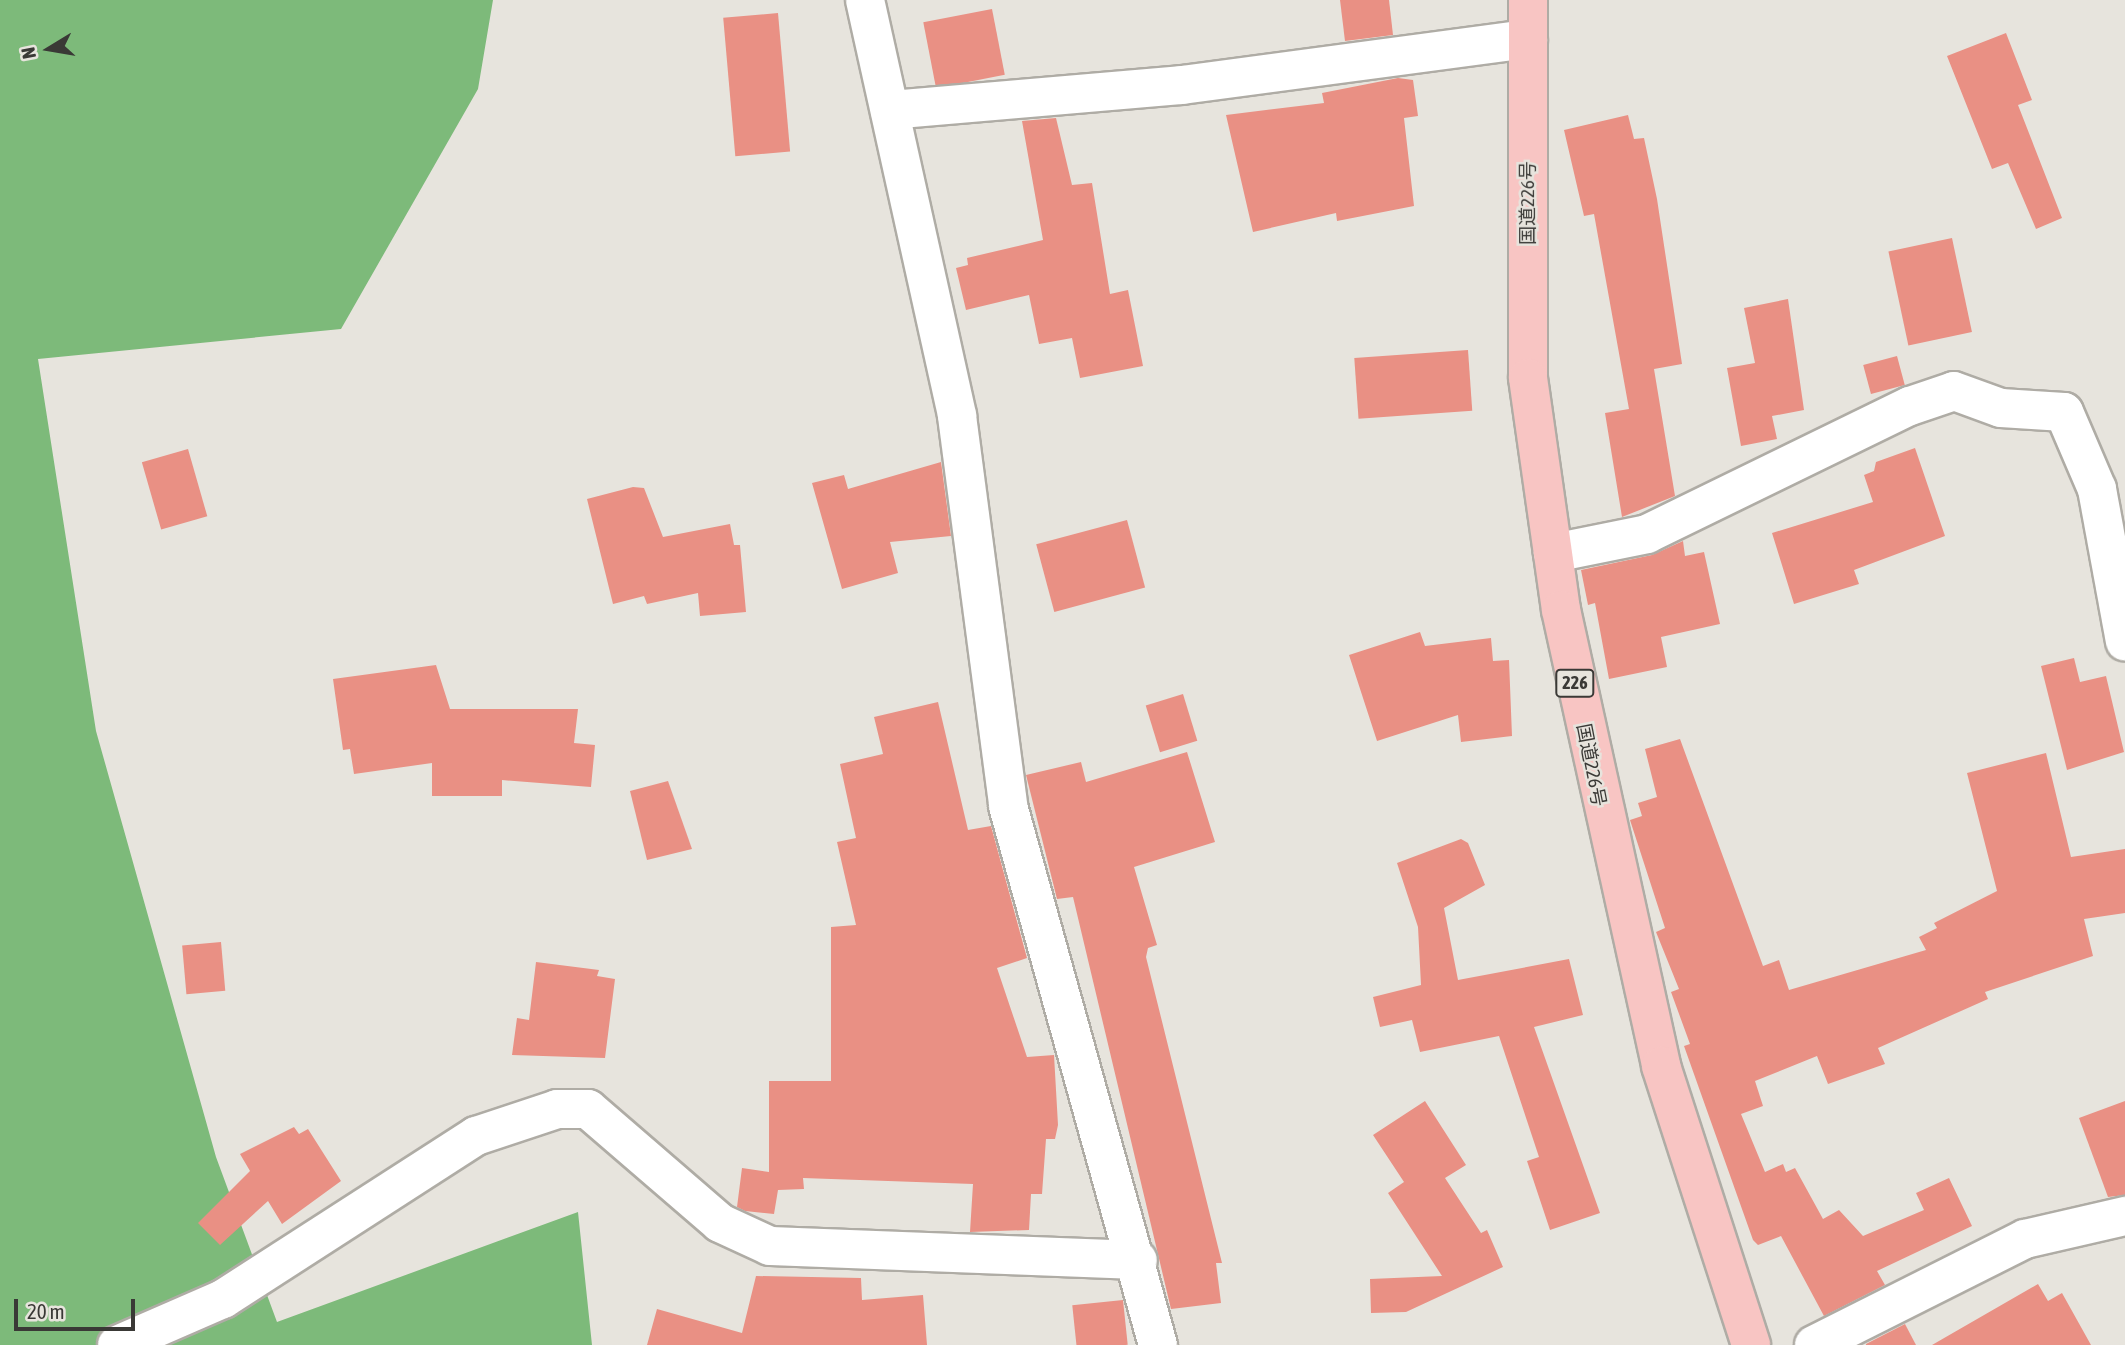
<!DOCTYPE html>
<html>
<head>
<meta charset="utf-8">
<style>
  body { margin:0 }
  #map { position:relative; width:2125px; height:1345px; overflow:hidden; background:#e7e4dd; font-family:"Asap Condensed","Noto Sans JP",sans-serif }
  div>[style] { position:absolute }
  .forest>* { inset:0; background:#7dba7a }
  .building>* { inset:0; background:#e99084; transform-origin:0 0 }
  .roads { filter:drop-shadow(2px 0 #afaca5) drop-shadow(-2px 0 #afaca5) drop-shadow(0 2px #afaca5) drop-shadow(0 -2px #afaca5) }
  .minor>* { height:38px; margin:-19px; padding:0 19px; transform-origin:19px; border-radius:19px; background:#fff }
  .highway>* { height:38px; margin:-19px; padding:0 19px; transform-origin:19px; border-radius:19px; background:#f8c5c3 }
  span { translate:-50% -50%; white-space:nowrap; text-align:center; line-height:1.15; -webkit-text-stroke:5px #e7e4dd; paint-order:stroke }
  .shield-label span { padding:2px 5px; background:#e7e4dd; border:2px solid; border-radius:5px; -webkit-text-stroke-width:0 }
  .shield-label { font-size:18px; color:#3a3936; font-weight:700 }
  .street-label { font-size:19px; color:#3a3936 }
  .north { position:absolute; left:14px; top:14px; width:70px; height:70px; -webkit-text-stroke:5px #e7e4dd; paint-order:stroke; rotate:259deg; font-size:19px; font-weight:700; line-height:28px; text-align:center; color:#3a3936 }
  .north::after { content:''; display:block; margin:auto; width:24px; height:32px; background:#3a3936; clip-path:polygon(50% 0,100% 100%,50% 72%,0 100%) }
  .scale { position:absolute; left:14px; top:1299px; width:121px; height:32px; box-sizing:border-box; border:4px solid #3a3936; border-top:0; padding-left:9px; font-size:21px; line-height:24px; white-space:nowrap; color:#3a3936; -webkit-text-stroke:5px #e7e4dd; paint-order:stroke }
</style>
</head>
<body>
<div id="map">
  <div class="forest">
    <div style="clip-path:polygon(0 0,493px 0,478px 89px,341px 329px,38px 359px,96px 731px,216px 1157px,277px 1322px,578px 1212px,592px 1345px,0 1345px)"></div>
  </div>
  <div class="building">
    <div style="clip-path:polygon(1340px 0,1389px 0,1393px 35px,1345px 41px)"></div>
    <div style="left:992px;top:9px;width:67px;height:70px;rotate:79deg"></div>
    <div style="left:778px;top:13px;width:139px;height:55px;rotate:85deg"></div>
    <div style="clip-path:polygon(2006px 33px,2032px 100px,2018px 105px,2062px 218px,2036px 229px,2008px 163px,1992px 169px,1947px 56px)"></div>
    <div style="clip-path:polygon(1398px 78px,1413px 80px,1418px 116px,1404px 118px,1414px 206px,1337px 221px,1336px 213px,1253px 232px,1226px 115px,1324px 103px,1322px 93px)"></div>
    <div style="clip-path:polygon(1628px 115px,1634px 139px,1644px 138px,1657px 199px,1682px 364px,1654px 369px,1675px 496px,1622px 517px,1605px 413px,1629px 409px,1594px 214px,1584px 216px,1564px 130px)"></div>
    <div style="clip-path:polygon(1056px 118px,1072px 185px,1092px 183px,1110px 294px,1128px 290px,1143px 366px,1080px 378px,1072px 338px,1039px 344px,1029px 295px,966px 310px,956px 268px,968px 265px,967px 258px,1043px 240px,1022px 121px)"></div>
    <div style="left:1952px;top:238px;width:96px;height:65px;rotate:78deg"></div>
    <div style="clip-path:polygon(1788px 299px,1804px 410px,1772px 416px,1777px 439px,1741px 446px,1727px 368px,1755px 363px,1744px 308px)"></div>
    <div style="left:1468px;top:350px;width:61px;height:114px;rotate:86deg"></div>
    <div style="left:1897px;top:356px;width:30px;height:35px;rotate:75deg"></div>
    <div style="clip-path:polygon(1915px 448px,1945px 536px,1854px 570px,1859px 584px,1794px 604px,1772px 533px,1873px 502px,1864px 475px,1874px 471px,1876px 462px)"></div>
    <div style="left:188px;top:449px;width:70px;height:48px;rotate:74deg"></div>
    <div style="clip-path:polygon(941px 462px,951px 536px,890px 542px,898px 573px,842px 589px,812px 483px,844px 475px,848px 489px)"></div>
    <div style="clip-path:polygon(633px 487px,644px 488px,663px 537px,730px 524px,734px 545px,740px 545px,746px 612px,700px 616px,698px 593px,647px 604px,644px 596px,613px 604px,587px 499px)"></div>
    <div style="left:1127px;top:520px;width:70px;height:94px;rotate:75deg"></div>
    <div style="clip-path:polygon(1683px 541px,1685px 556px,1704px 552px,1720px 624px,1661px 637px,1667px 667px,1609px 679px,1595px 603px,1588px 605px,1581px 570px,1652px 555px)"></div>
    <div style="clip-path:polygon(1420px 632px,1425px 646px,1491px 638px,1493px 661px,1509px 660px,1512px 736px,1461px 742px,1458px 715px,1377px 741px,1349px 655px)"></div>
    <div style="clip-path:polygon(2074px 658px,2080px 682px,2106px 676px,2124px 752px,2067px 770px,2041px 666px)"></div>
    <div style="clip-path:polygon(436px 665px,450px 709px,578px 709px,574px 743px,595px 745px,591px 787px,502px 780px,502px 796px,432px 796px,432px 763px,354px 774px,350px 749px,343px 750px,333px 679px)"></div>
    <div style="left:1183px;top:694px;width:49px;height:39px;rotate:73deg"></div>
    <div style="clip-path:polygon(938px 702px,968px 830px,991px 826px,1027px 958px,997px 968px,1027px 1057px,1054px 1055px,1058px 1125px,1055px 1139px,1046px 1139px,1042px 1194px,1031px 1194px,1029px 1230px,970px 1232px,973px 1184px,803px 1178px,804px 1189px,778px 1190px,774px 1214px,745px 1211px,737px 1207px,742px 1168px,769px 1172px,769px 1081px,831px 1081px,831px 927px,856px 925px,837px 842px,856px 838px,840px 764px,883px 754px,874px 717px)"></div>
    <div style="clip-path:polygon(1680px 739px,1763px 966px,1779px 960px,1789px 990px,1926px 950px,1919px 937px,1937px 928px,1934px 923px,1997px 891px,1967px 773px,2046px 753px,2071px 857px,2125px 849px,2125px 913px,2084px 919px,2093px 956px,1985px 992px,1988px 999px,1878px 1048px,1885px 1064px,1828px 1084px,1817px 1056px,1755px 1081px,1763px 1106px,1741px 1114px,1765px 1172px,1783px 1164px,1786px 1172px,1795px 1168px,1823px 1219px,1839px 1210px,1863px 1236px,1924px 1210px,1916px 1193px,1949px 1178px,1972px 1226px,1877px 1271px,1885px 1285px,1824px 1316px,1781px 1236px,1758px 1245px,1753px 1240px,1684px 1046px,1690px 1044px,1671px 992px,1679px 989px,1656px 932px,1665px 928px,1630px 820px,1642px 816px,1638px 803px,1657px 797px,1645px 749px)"></div>
    <div style="clip-path:polygon(1187px 752px,1215px 842px,1134px 867px,1157px 945px,1148px 948px,1146px 957px,1222px 1263px,1216px 1263px,1221px 1303px,1171px 1309px,1073px 897px,1057px 899px,1026px 775px,1081px 762px,1086px 782px)"></div>
    <div style="clip-path:polygon(668px 781px,692px 849px,647px 860px,630px 791px)"></div>
    <div style="clip-path:polygon(1461px 839px,1468px 843px,1485px 885px,1444px 908px,1458px 980px,1569px 959px,1583px 1015px,1534px 1027px,1600px 1213px,1550px 1230px,1527px 1161px,1539px 1157px,1499px 1036px,1420px 1052px,1412px 1020px,1380px 1027px,1373px 997px,1421px 985px,1418px 927px,1397px 863px)"></div>
    <div style="left:221px;top:942px;width:49px;height:39px;rotate:85deg"></div>
    <div style="clip-path:polygon(536px 962px,599px 970px,597px 976px,615px 979px,605px 1058px,512px 1055px,517px 1018px,529px 1020px)"></div>
    <div style="clip-path:polygon(1425px 1101px,1466px 1165px,1445px 1178px,1481px 1233px,1487px 1230px,1503px 1267px,1406px 1312px,1371px 1313px,1370px 1279px,1442px 1276px,1388px 1193px,1404px 1182px,1373px 1135px)"></div>
    <div style="clip-path:polygon(2125px 1101px,2125px 1195px,2108px 1197px,2079px 1118px)"></div>
    <div style="clip-path:polygon(294px 1127px,299px 1134px,308px 1129px,341px 1181px,282px 1224px,268px 1201px,220px 1245px,198px 1223px,250px 1171px,240px 1154px)"></div>
    <div style="clip-path:polygon(756px 1276px,861px 1278px,862px 1300px,923px 1295px,927px 1345px,647px 1345px,657px 1309px,742px 1333px)"></div>
    <div style="clip-path:polygon(2038px 1284px,2048px 1301px,2062px 1293px,2091px 1345px,1932px 1345px)"></div>
    <div style="left:1123px;top:1300px;width:45px;height:51px;rotate:84deg"></div>
    <div style="clip-path:polygon(1905px 1324px,1916px 1345px,1866px 1345px,1866px 1344px)"></div>
  </div>
  <div class="roads">
    <div class="minor">
      <div style="left:865px;top:0;width:426px;rotate:77.5deg"></div>
      <div style="left:957px;top:416px;width:393px;rotate:82.5deg"></div>
      <div style="left:1008px;top:806px;width:559px;rotate:74.45deg"></div>
      <div style="left:890px;top:110px;width:293px;rotate:-4.9deg"></div>
      <div style="left:1182px;top:85px;width:349px;rotate:-7.6deg"></div>
      <div style="left:1553px;top:553px;width:96px;rotate:-11.4deg"></div>
      <div style="left:1647px;top:534px;width:292px;rotate:-26deg"></div>
      <div style="left:1910px;top:406px;width:46px;rotate:-18.8deg"></div>
      <div style="left:1954px;top:391px;width:50px;rotate:19.9deg"></div>
      <div style="left:2001px;top:408px;width:63px;rotate:3.6deg"></div>
      <div style="left:2064px;top:412px;width:84px;rotate:66.8deg"></div>
      <div style="left:2097px;top:489px;width:155px;rotate:79.6deg"></div>
      <div style="left:117px;top:1345px;width:116px;rotate:-23.5deg"></div>
      <div style="left:223px;top:1299px;width:301px;rotate:-32.8deg"></div>
      <div style="left:476px;top:1136px;width:85px;rotate:-18.4deg"></div>
      <div style="left:557px;top:1109px;width:31px"></div>
      <div style="left:588px;top:1109px;width:174px;rotate:40.8deg"></div>
      <div style="left:720px;top:1223px;width:55px;rotate:24.7deg"></div>
      <div style="left:770px;top:1246px;width:368px;rotate:2.2deg"></div>
      <div style="left:1814px;top:1345px;width:236px;rotate:-26.7deg"></div>
      <div style="left:2025px;top:1239px;width:103px;rotate:-13deg"></div>
    </div>
    <div class="highway">
      <div style="left:1528px;top:0;width:378px;rotate:90deg"></div>
      <div style="left:1528px;top:378px;width:234px;rotate:81.9deg"></div>
      <div style="left:1561px;top:610px;width:467px;rotate:77.6deg"></div>
      <div style="left:1661px;top:1066px;width:293px;rotate:72.1deg"></div>
    </div>
  </div>
  <div class="shield-label">
    <span style="left:1575px;top:683px">226</span>
  </div>
  <div class="street-label">
    <span style="left:1528px;top:203px;rotate:-90deg">国道226号</span>
    <span style="left:1591px;top:765px;rotate:79deg">国道226号</span>
  </div>
  <div class="north">N</div>
  <div class="scale">20 m</div>
</div>
</body>
</html>
